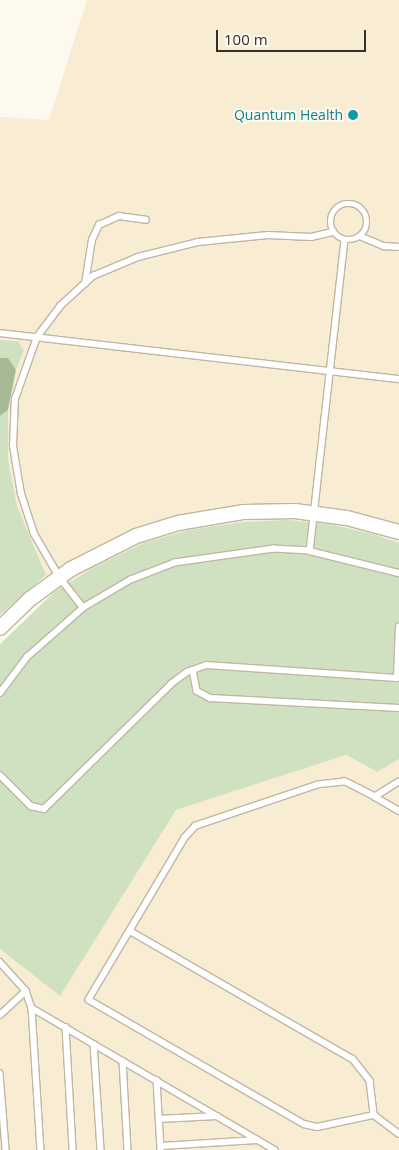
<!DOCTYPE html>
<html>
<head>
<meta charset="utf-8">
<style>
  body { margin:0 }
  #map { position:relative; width:399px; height:1150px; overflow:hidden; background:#fef9ee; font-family:"Open Sans",sans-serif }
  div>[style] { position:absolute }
  .built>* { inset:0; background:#f8ecd2 }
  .green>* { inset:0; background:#cfe1c0 }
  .forest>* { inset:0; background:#a6ba95 }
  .roads { filter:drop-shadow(1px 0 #bfb7a5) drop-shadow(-1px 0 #bfb7a5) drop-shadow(0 1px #bfb7a5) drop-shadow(0 -1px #bfb7a5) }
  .service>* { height:5.5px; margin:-2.75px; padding:0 2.75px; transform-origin:2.75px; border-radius:2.75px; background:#fff }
  .service>.ring { margin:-2.75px; padding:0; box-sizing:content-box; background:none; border:5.5px solid #fff; border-radius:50% }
  .tertiary>* { height:14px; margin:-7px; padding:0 7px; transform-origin:7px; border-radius:7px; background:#fff }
  .dots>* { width:14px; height:14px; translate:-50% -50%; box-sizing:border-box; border:2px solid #fef9ee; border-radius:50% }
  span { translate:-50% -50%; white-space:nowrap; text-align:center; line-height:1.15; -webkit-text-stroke:4px #fef9ee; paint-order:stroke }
  .culture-label { font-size:14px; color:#0d838f }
  .right { translate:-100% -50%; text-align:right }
  .scale { position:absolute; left:216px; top:30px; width:150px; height:22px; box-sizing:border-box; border:2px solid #333029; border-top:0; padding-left:6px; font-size:15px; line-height:18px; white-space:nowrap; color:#333029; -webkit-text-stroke:4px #fef9ee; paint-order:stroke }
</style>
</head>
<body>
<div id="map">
  <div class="built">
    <div style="clip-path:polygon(87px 0,399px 0,399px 543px,373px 534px,329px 524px,94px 567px,53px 593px,17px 506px,8px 459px,8px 410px,16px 370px,24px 350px,18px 341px,0 340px,0 117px,49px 120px)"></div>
    <div style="clip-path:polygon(346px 755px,375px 772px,399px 758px,399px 1150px,0 1150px,0 949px,60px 995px,176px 810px)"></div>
  </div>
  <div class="green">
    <div style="clip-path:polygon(0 340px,18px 341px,24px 350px,16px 370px,8px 358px,0 358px)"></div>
    <div style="clip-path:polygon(8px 410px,8px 459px,17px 506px,46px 575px,0 615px,0 416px)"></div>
    <div style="clip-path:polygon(288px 520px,329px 524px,373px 534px,399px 543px,399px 759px,377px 772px,346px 755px,176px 810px,60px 996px,0 949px,0 644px,53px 593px,94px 567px,146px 542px,189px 530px,244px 522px)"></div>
  </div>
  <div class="forest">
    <div style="clip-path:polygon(0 358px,8px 358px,16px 370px,8px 410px,0 416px)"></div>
  </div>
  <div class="roads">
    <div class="service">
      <div class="ring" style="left:331px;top:204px;width:30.5px;height:30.5px"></div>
      <div style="left:360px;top:236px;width:26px;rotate:23deg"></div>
      <div style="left:384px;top:246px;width:15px;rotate:4deg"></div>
      <div style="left:345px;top:240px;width:313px;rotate:96.4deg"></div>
      <div style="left:310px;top:551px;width:92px;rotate:13.9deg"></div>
      <div style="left:85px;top:284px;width:45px;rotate:-81deg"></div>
      <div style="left:92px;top:240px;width:17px;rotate:-65deg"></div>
      <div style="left:99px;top:225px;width:22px;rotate:-24deg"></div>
      <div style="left:119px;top:216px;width:27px;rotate:8deg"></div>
      <div style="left:0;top:333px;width:402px;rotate:6.6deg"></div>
      <div style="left:310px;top:551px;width:36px;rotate:-177deg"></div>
      <div style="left:274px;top:549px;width:100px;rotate:172deg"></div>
      <div style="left:175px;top:563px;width:47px;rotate:158.9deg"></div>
      <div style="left:131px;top:580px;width:56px;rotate:149.7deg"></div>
      <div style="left:83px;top:608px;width:39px;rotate:-128deg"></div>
      <div style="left:59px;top:577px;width:50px;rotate:-120.2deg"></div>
      <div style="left:34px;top:534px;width:42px;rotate:-108deg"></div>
      <div style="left:21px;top:494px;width:49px;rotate:-99.5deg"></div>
      <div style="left:13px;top:446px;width:47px;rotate:-87.6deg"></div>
      <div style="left:15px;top:399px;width:66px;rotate:-70.5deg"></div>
      <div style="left:37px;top:337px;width:39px;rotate:-53deg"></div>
      <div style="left:60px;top:306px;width:45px;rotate:-42.3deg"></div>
      <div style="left:93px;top:276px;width:49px;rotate:-22.9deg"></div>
      <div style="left:138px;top:257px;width:62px;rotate:-14deg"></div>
      <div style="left:198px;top:242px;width:70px;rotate:-5.7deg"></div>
      <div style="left:268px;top:235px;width:43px;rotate:2.7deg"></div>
      <div style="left:311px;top:237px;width:23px;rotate:-13deg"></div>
      <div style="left:193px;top:670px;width:21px;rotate:79deg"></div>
      <div style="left:197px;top:691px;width:15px;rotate:28deg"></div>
      <div style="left:210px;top:698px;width:189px;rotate:3deg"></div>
      <div style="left:0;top:693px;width:45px;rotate:-53.1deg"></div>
      <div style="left:27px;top:657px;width:74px;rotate:-41.2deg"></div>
      <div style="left:0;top:775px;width:44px;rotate:45deg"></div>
      <div style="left:31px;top:806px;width:13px;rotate:13deg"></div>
      <div style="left:44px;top:809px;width:178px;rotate:-44.5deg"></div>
      <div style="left:171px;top:684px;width:20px;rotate:-37deg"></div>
      <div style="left:187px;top:672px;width:20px;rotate:-20deg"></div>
      <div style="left:206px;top:665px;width:191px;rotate:3.9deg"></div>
      <div style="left:397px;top:678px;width:51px;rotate:-87.8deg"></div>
      <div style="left:399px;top:782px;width:28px;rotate:148deg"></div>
      <div style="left:375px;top:797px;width:34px;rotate:-153deg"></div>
      <div style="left:345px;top:782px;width:27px;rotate:174deg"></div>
      <div style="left:318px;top:785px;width:129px;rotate:161.4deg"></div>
      <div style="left:196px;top:826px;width:16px;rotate:133deg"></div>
      <div style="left:185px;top:838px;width:188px;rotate:120.7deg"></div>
      <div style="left:89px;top:1000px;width:248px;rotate:30deg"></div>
      <div style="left:304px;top:1124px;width:13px;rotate:13deg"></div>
      <div style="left:317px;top:1127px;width:58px;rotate:-11.9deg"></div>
      <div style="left:374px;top:1115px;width:31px;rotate:37deg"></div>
      <div style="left:375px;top:797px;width:28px;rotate:30deg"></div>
      <div style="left:130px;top:931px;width:257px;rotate:29.9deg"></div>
      <div style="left:353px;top:1059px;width:28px;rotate:52deg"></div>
      <div style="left:370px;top:1081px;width:34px;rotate:83deg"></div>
      <div style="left:0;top:962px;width:39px;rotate:48deg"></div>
      <div style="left:26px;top:991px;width:18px;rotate:71deg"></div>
      <div style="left:32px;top:1008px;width:281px;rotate:30.3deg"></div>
      <div style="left:32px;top:1008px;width:142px;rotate:86.4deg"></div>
      <div style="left:0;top:1015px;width:35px;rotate:-43deg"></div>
      <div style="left:66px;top:1027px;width:123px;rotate:86.7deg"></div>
      <div style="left:94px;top:1044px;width:106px;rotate:86.2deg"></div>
      <div style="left:123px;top:1061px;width:89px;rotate:86.8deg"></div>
      <div style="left:0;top:1073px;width:77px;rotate:85.5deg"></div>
      <div style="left:157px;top:1080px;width:70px;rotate:86.7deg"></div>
      <div style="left:159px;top:1119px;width:58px;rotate:-3deg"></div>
      <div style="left:161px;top:1146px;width:96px;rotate:-3.6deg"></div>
    </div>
    <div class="tertiary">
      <div style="left:0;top:628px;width:42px;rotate:-44deg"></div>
      <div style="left:30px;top:599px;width:51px;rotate:-36.2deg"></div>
      <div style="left:71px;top:569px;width:73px;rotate:-26.9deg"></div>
      <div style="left:136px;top:536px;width:44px;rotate:-17.2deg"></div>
      <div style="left:178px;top:523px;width:67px;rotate:-9.5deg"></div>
      <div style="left:244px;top:512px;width:51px;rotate:-1.1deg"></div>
      <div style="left:295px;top:511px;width:52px;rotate:7.7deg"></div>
      <div style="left:347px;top:518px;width:54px;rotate:15.1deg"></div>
    </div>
  </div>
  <div class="dots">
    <div style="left:353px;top:115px;background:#0f9aa8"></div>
  </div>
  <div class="culture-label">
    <span class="right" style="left:343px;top:115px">Quantum Health</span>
  </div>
  <div class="scale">100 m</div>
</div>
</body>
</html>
